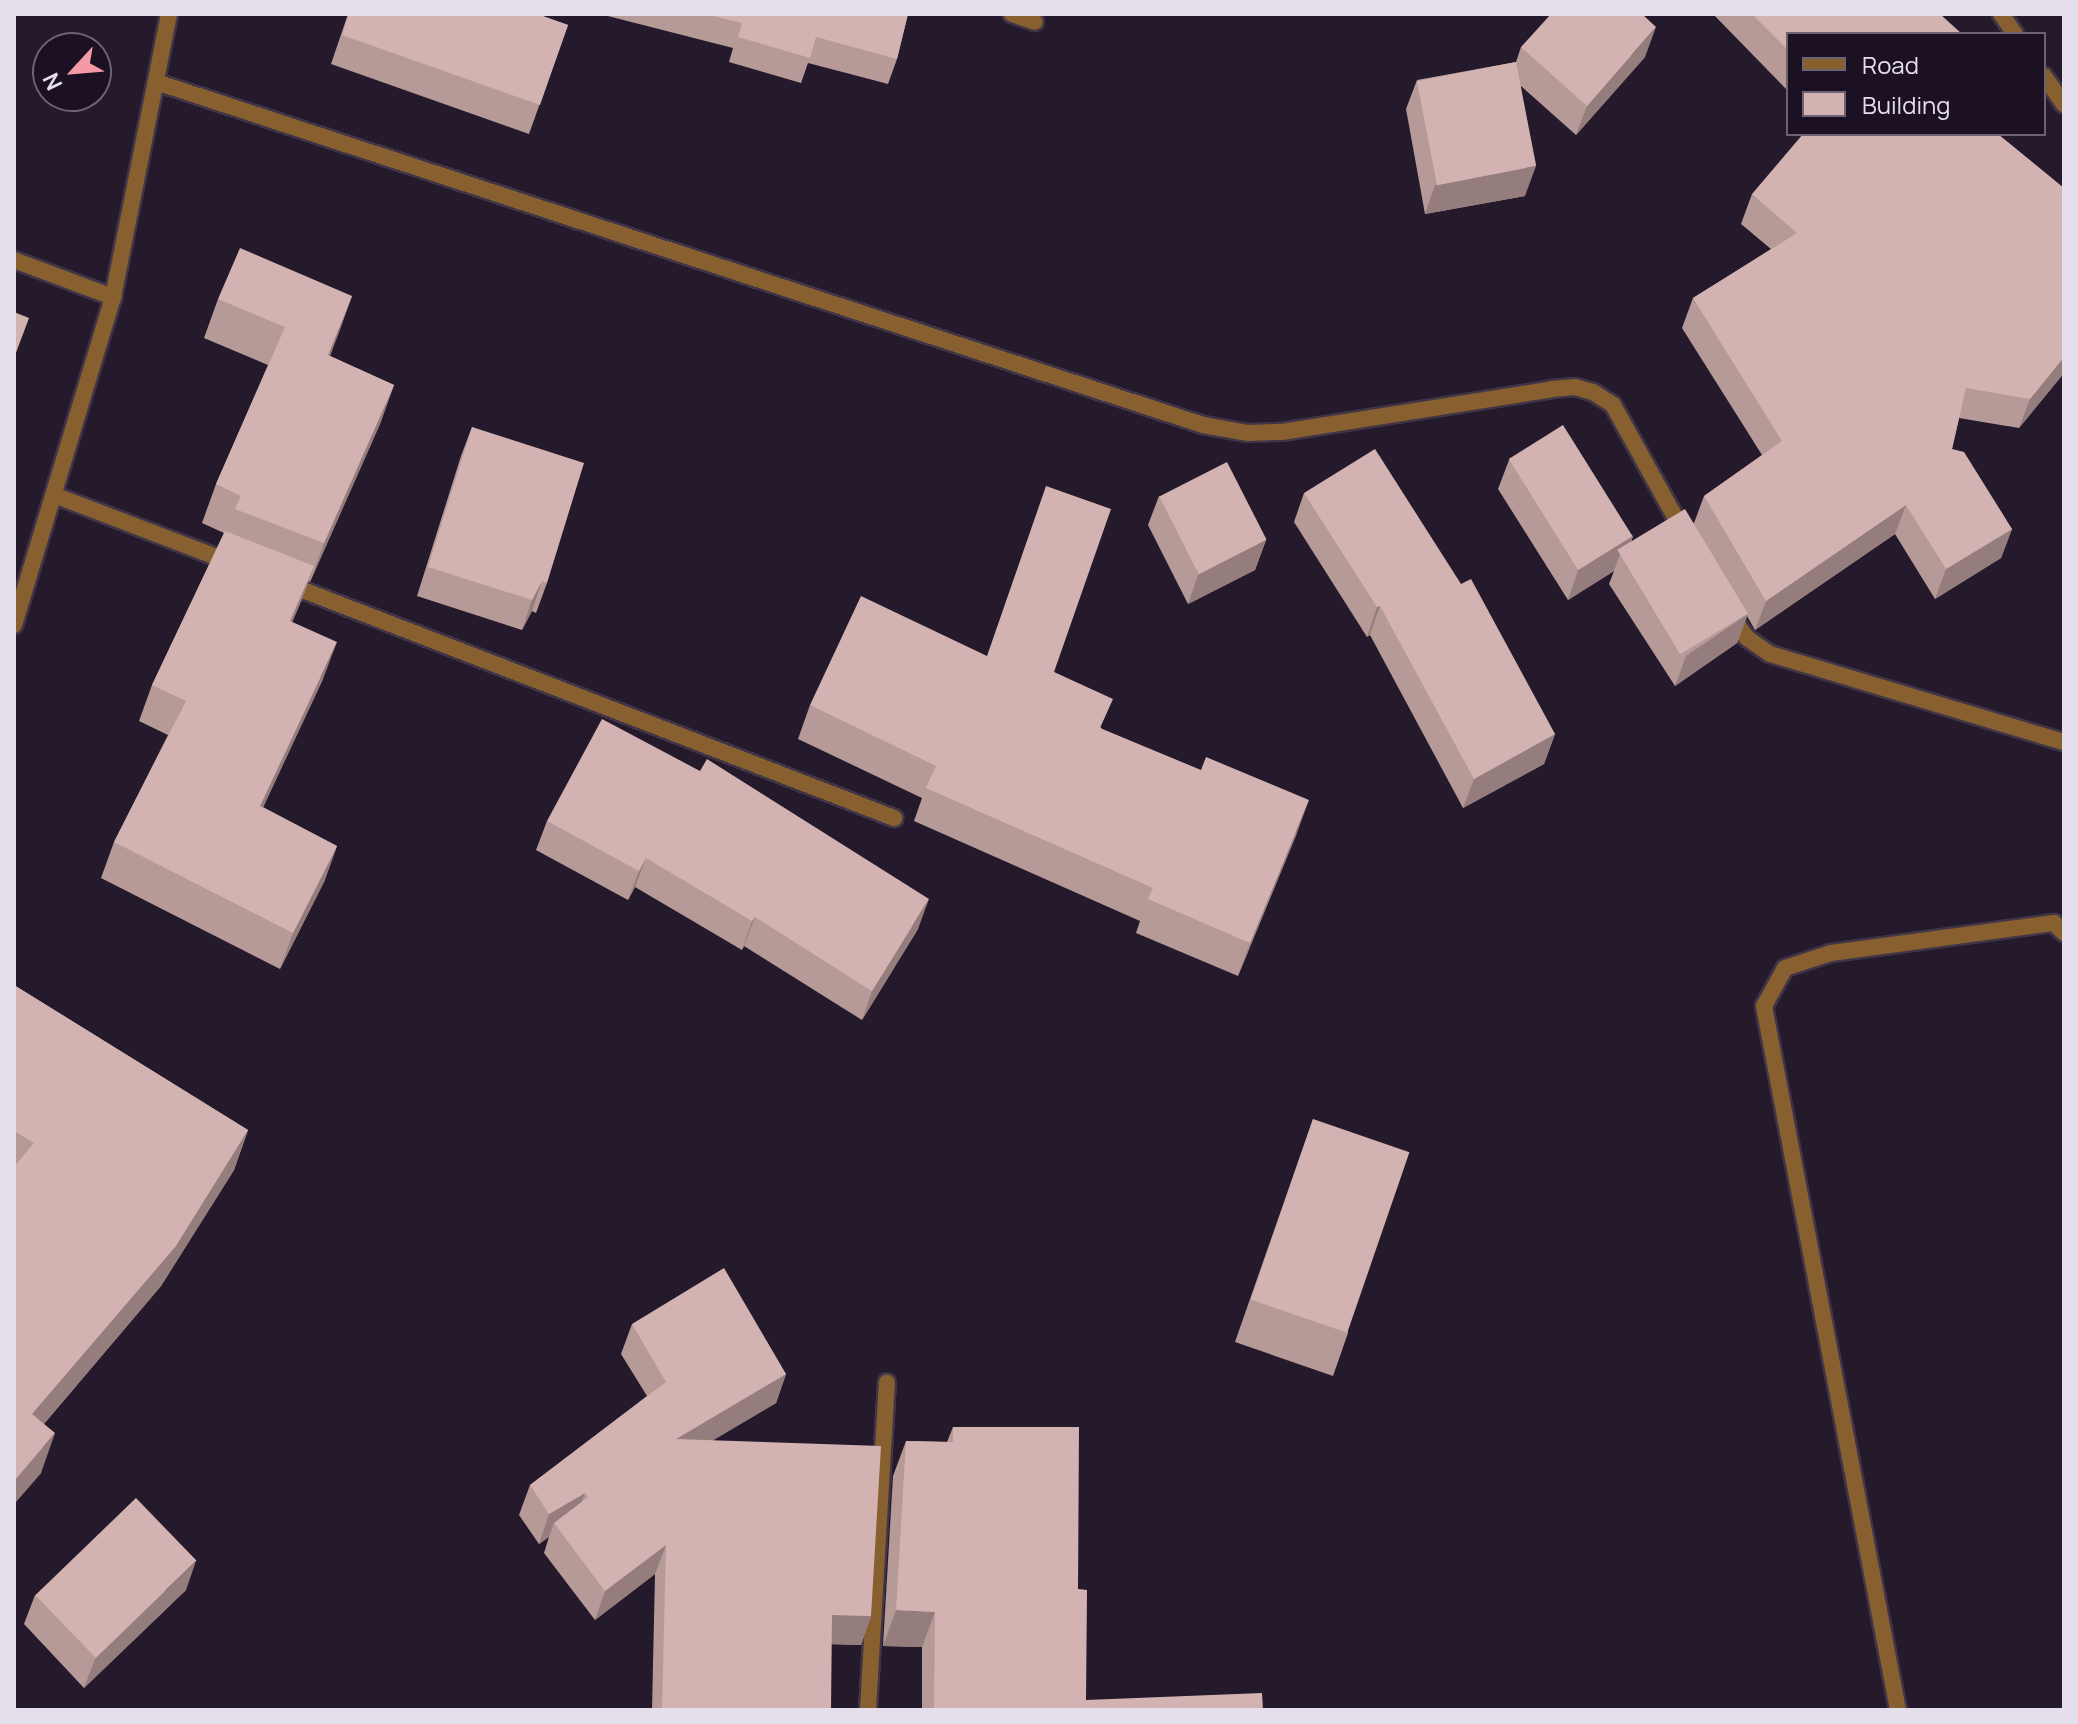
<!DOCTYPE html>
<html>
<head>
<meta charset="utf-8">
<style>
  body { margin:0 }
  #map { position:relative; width:2078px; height:1724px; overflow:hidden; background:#251a2c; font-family:Manrope,sans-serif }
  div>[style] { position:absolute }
  .roads { filter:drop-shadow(2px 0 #403547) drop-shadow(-2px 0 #403547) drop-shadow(0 2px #403547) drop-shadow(0 -2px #403547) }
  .street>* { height:16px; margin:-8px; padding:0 8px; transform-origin:8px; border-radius:8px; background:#885f2f }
  .wall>* { inset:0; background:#b59a98 }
  .shaded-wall>* { inset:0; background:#947d7c }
  .building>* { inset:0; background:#d3b3b1; transform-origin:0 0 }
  span { translate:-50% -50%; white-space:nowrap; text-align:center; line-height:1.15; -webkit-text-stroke:8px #1b1122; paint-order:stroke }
  .frame { position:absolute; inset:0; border:16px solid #e5deeb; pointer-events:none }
  .legend { position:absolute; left:1786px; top:32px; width:260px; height:104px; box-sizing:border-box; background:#1b1122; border:2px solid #6c6372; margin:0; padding:10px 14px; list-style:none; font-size:24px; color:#e5deeb }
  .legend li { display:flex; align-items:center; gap:16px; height:40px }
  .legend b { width:40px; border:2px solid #6c6372 }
  .north { position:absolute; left:32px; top:32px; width:80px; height:80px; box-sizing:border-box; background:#1b1122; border:2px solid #6c6372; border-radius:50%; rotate:244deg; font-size:22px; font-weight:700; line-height:32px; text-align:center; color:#e5deeb }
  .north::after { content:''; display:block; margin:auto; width:28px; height:36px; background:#f49aa4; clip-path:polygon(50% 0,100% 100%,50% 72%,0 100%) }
</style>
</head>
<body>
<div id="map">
  <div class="roads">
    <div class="street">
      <div style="left:1012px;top:14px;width:24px;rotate:19deg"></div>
      <div style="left:2001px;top:14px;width:24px;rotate:55deg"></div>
      <div style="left:2044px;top:76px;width:35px;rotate:55deg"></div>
      <div style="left:156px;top:82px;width:1102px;rotate:18.14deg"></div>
      <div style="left:1203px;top:425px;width:46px;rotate:10.1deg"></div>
      <div style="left:1248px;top:433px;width:34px;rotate:-2deg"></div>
      <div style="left:1282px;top:432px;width:273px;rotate:-9deg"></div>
      <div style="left:1552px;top:389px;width:23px;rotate:-5deg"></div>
      <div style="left:1575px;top:387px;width:19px;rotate:16deg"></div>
      <div style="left:1593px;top:392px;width:24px;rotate:33deg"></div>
      <div style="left:1613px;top:405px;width:146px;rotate:61deg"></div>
      <div style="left:14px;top:260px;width:106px;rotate:20.5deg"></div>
      <div style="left:54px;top:495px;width:191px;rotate:20.9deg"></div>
      <div style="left:287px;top:584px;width:651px;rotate:21.08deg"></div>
      <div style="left:1731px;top:616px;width:27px;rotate:54deg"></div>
      <div style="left:1747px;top:638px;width:28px;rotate:35deg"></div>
      <div style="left:1770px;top:654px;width:307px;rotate:16.7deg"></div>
      <div style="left:14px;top:625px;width:343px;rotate:-73.2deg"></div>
      <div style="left:113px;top:297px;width:288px;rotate:-78.8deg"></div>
      <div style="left:868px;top:1710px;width:328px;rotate:-86.7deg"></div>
      <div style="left:1898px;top:1710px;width:717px;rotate:-100.78deg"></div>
      <div style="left:1764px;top:1006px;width:43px;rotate:-61.1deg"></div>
      <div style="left:1785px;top:968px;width:48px;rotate:-18.1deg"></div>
      <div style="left:1831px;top:953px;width:225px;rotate:-7.7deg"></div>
      <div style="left:2054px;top:923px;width:14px;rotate:45deg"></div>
    </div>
  </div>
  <div class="wall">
    <div style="clip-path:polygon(348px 14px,537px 14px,568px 25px,529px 134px,331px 64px)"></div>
    <div style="clip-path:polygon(600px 14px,908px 14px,897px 59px,888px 84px,808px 63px,801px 83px,729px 62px,733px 48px)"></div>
    <div style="clip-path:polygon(1713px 14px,1940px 14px,1788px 34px,1788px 91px)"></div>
    <div style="clip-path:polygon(1521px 47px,1645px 57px,1576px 135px,1521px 86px,1525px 196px,1425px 214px,1406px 109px,1417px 80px,1516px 62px)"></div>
    <div style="clip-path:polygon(2064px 188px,2064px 373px,2019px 428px,1959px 418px,1952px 449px,2012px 529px,2001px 558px,1935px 599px,1895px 534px,1755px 630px,1747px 616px,1737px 643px,1675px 686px,1609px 584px,1614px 571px,1568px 600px,1498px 489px,1509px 460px,1633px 536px,1629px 549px,1694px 523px,1704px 496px,1762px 455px,1682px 328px,1693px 298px,1771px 249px,1741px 224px,1752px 194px)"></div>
    <div style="clip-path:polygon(352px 296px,330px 356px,394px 385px,380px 424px,310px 582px,309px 581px,292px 622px,323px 679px,263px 807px,337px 846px,324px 882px,280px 969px,101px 878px,114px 842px,168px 735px,139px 721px,152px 685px,224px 533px,202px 523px,216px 484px,268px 365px,204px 338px,218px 299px)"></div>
    <div style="clip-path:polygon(472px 427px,547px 583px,536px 613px,532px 611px,522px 630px,417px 596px,461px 456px)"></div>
    <div style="clip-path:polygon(1304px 493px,1555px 734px,1544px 764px,1463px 808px,1370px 635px,1367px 637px,1294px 522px)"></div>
    <div style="clip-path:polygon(1159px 496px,1266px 540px,1255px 570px,1188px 604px,1148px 525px)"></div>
    <div style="clip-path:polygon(986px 656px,1054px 672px,1102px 729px,1297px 833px,1238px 976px,1136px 933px,1140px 921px,914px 821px,922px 798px,798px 739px,810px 705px)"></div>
    <div style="clip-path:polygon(547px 821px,918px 929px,862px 1020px,744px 946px,742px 950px,635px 887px,628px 900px,536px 850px)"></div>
    <div style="clip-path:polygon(14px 985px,248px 1130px,234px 1170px,161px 1286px,44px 1424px,41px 1473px,14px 1504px)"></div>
    <div style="clip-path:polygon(1313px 1119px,1348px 1333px,1333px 1376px,1235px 1342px)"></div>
    <div style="clip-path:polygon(632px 1324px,786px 1374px,776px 1403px,713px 1440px,871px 1616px,861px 1645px,831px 1644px,831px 1710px,652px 1710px,655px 1574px,595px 1620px,544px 1553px,549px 1537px,539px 1544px,519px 1515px,530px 1485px,647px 1396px,621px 1354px)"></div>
    <div style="clip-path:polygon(953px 1427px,1078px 1589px,1086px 1700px,1263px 1710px,922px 1710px,922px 1647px,883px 1646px,893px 1476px,906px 1441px,947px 1442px)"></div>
    <div style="clip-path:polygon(186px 1590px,84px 1688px,24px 1624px,35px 1595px)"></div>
  </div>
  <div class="shaded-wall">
    <div style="clip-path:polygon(1656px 27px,1645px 57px,1576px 135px,1587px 106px)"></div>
    <div style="clip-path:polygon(1536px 166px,1525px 196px,1425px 214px,1435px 185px)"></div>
    <div style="clip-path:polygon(352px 296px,338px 335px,314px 394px,328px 355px)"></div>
    <div style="clip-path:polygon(2064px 357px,2064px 373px,2019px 428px,2030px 399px)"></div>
    <div style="clip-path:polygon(394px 385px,380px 424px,310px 582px,324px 543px)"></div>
    <div style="clip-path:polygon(1906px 505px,1895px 534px,1755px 630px,1766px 601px)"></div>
    <div style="clip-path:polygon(2012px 529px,2001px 558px,1935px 599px,1946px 569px)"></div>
    <div style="clip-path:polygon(1633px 536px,1624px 561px,1620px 554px,1614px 571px,1568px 600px,1578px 570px)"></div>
    <div style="clip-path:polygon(1266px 540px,1255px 570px,1188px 604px,1198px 575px)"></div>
    <div style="clip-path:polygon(314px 566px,301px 602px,277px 657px,290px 621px)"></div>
    <div style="clip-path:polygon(542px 581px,532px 611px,522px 630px,532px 600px)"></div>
    <div style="clip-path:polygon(1380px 606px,1370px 635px,1367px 637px,1377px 607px)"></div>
    <div style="clip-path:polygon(1748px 614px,1737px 643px,1675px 686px,1686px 656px)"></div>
    <div style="clip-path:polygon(337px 642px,323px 679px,247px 842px,260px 806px)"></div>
    <div style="clip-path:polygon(1555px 734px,1544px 764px,1463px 808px,1474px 779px)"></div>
    <div style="clip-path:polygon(1309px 800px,1297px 833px,1238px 976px,1250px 943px)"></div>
    <div style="clip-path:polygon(337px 846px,324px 882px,280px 969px,293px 933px)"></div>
    <div style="clip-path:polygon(646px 858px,635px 887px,628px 900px,639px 871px)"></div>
    <div style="clip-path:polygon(929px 899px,918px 929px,862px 1020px,872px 991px)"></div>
    <div style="clip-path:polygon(755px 917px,744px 946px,742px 950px,752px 921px)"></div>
    <div style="clip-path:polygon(248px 1130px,234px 1170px,161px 1286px,18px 1454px,32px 1414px)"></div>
    <div style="clip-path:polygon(786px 1374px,776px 1403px,665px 1469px,676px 1439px)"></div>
    <div style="clip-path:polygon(55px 1433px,41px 1473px,14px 1504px,14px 1481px)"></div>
    <div style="clip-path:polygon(585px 1493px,574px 1523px,554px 1523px,549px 1537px,539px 1544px,549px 1514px)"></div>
    <div style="clip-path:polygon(666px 1545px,655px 1574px,595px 1620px,605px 1591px)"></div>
    <div style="clip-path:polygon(196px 1561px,186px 1590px,84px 1688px,95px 1659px)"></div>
    <div style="clip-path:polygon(896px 1610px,935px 1612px,922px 1647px,883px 1646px)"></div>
    <div style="clip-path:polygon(832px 1615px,871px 1616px,861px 1645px,821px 1644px)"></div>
  </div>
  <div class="building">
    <div style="clip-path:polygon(349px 14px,537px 14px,568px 25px,540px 105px,342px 35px)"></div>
    <div style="clip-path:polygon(706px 14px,908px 14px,897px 59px,816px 37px,810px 58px,738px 37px,742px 23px)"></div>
    <div style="clip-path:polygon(1551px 14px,1642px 14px,1656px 27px,1587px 106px,1521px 47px)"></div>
    <div style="clip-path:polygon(1752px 14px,1940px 14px,1962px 34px,1788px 34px,1788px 50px)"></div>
    <div style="left:1516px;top:62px;width:106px;height:101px;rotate:79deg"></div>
    <div style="clip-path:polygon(1803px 134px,1998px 134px,2064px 188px,2064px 357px,2030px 399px,1966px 388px,1952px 449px,1964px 452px,2012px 529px,1946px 569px,1906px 505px,1766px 601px,1704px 496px,1782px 441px,1693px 298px,1797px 233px,1752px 194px)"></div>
    <div style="clip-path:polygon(240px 248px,352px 296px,328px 355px,394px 385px,324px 543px,235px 509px,241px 496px,216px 484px,285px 327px,218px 299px)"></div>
    <div style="clip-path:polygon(14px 312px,29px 318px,14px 358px)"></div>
    <div style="left:1563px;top:425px;width:131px;height:64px;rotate:58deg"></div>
    <div style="clip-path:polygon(472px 427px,584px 463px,547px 583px,542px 581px,532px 600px,428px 567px)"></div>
    <div style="clip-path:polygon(1375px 449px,1461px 584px,1471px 579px,1555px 734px,1474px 779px,1380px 606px,1377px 607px,1304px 493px)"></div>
    <div style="left:1227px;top:462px;width:87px;height:76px;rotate:63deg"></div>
    <div style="clip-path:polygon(1046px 486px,1111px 509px,1054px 672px,1113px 699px,1100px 728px,1201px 770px,1206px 757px,1309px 800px,1250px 943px,1148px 899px,1153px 888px,926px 788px,936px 766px,810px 705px,861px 596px,987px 656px)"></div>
    <div style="left:1685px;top:509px;width:122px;height:79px;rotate:59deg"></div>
    <div style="clip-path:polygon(225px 531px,314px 566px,290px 621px,337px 642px,260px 806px,337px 846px,293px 933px,114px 842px,186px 701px,152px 685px)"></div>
    <div style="clip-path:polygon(602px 719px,700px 771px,707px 759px,929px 899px,872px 991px,755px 917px,752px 921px,646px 858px,639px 871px,547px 821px)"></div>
    <div style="clip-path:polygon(14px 985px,248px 1130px,176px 1246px,32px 1414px,55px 1433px,14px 1481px,14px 1167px,34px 1143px,14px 1131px)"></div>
    <div style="left:1313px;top:1119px;width:102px;height:191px;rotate:19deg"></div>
    <div style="clip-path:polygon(724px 1268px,786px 1374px,676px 1439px,881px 1446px,871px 1616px,832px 1615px,831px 1710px,662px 1710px,666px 1545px,605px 1591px,554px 1523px,588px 1497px,585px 1493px,549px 1514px,530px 1485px,666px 1382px,632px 1324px)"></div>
    <div style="clip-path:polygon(953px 1427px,1079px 1427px,1078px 1589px,1087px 1590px,1086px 1700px,1262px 1693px,1263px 1710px,934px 1710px,935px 1612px,896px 1610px,906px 1441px,953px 1442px)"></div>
    <div style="left:136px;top:1498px;width:87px;height:140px;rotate:46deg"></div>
  </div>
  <div class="frame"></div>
  <ul class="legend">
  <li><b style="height:10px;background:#885f2f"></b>Road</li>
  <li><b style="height:22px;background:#d3b3b1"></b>Building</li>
  </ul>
  <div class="north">N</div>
</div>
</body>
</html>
